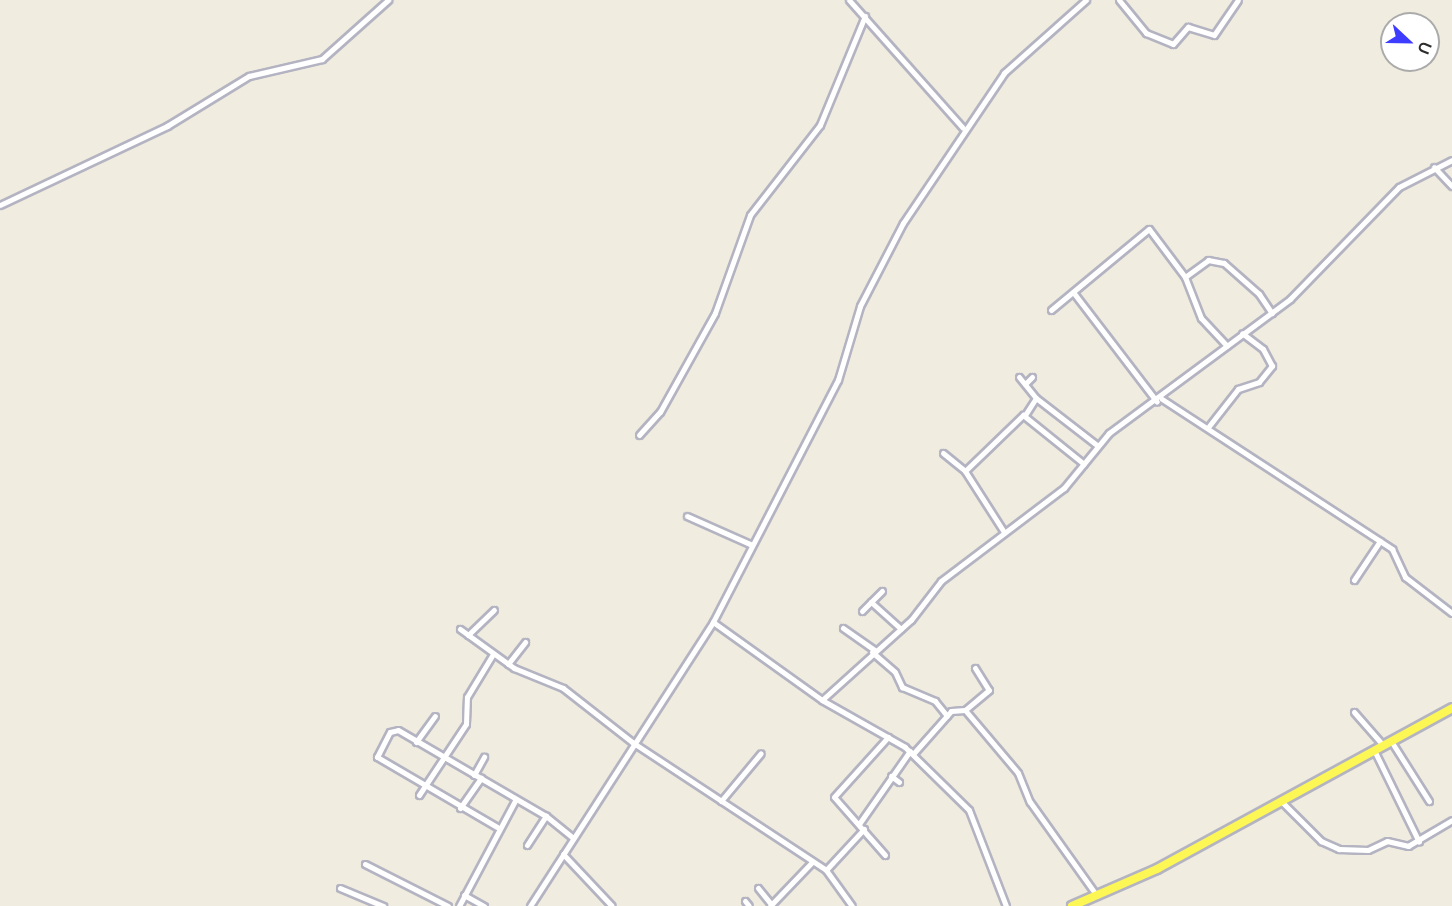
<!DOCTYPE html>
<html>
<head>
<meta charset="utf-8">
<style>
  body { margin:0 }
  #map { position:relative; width:1452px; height:906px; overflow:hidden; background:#f0ecdf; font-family:Lato,sans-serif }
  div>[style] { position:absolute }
  .roads { filter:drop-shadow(2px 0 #b3b3c2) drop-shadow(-2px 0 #b3b3c2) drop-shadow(0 2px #b3b3c2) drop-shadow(0 -2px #b3b3c2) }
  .street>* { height:5px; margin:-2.5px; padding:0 2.5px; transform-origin:2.5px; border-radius:2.5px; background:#fff }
  .primary>* { height:8px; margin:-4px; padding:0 4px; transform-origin:4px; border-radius:4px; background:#fdf756 }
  span { translate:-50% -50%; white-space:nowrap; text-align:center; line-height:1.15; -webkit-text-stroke:4.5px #fff; paint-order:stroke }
  .north { position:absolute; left:1380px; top:12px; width:60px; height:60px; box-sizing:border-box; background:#fff; border:2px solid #ababab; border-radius:50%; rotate:112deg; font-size:16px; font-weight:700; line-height:24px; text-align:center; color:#2d2d2d }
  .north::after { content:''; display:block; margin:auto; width:21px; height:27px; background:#3e3cff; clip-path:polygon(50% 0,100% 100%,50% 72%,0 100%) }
</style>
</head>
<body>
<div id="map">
  <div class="roads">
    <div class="street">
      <div style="left:849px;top:0;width:171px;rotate:48.3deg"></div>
      <div style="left:1119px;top:0;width:43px;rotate:50.7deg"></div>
      <div style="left:1146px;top:33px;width:29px;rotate:22deg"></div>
      <div style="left:1173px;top:44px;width:23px;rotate:-49deg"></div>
      <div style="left:1188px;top:27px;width:27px;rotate:17deg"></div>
      <div style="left:1214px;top:35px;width:42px;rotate:-55.6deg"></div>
      <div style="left:1434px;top:167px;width:26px;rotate:47deg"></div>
      <div style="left:0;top:205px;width:185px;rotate:-25.3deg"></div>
      <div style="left:167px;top:126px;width:96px;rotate:-31.4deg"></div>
      <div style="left:249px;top:76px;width:75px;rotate:-13.1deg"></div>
      <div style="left:322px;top:59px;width:89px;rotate:-41.8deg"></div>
      <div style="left:1185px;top:277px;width:29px;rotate:-36deg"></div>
      <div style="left:1208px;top:260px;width:16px;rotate:11deg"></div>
      <div style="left:1224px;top:263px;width:47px;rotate:41.5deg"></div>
      <div style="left:1259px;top:294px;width:23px;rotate:56deg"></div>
      <div style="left:1073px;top:292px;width:138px;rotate:52.6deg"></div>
      <div style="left:1051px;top:310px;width:127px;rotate:-39.6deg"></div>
      <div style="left:1149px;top:229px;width:60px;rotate:53.1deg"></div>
      <div style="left:1185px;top:277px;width:44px;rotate:68.7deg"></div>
      <div style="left:1201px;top:318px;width:38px;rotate:47deg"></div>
      <div style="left:1019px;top:377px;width:27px;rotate:51deg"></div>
      <div style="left:1036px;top:398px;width:20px;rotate:123deg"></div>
      <div style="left:1025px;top:384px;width:10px;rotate:-45deg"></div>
      <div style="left:1036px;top:398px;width:78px;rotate:37.7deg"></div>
      <div style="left:1162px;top:399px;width:275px;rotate:33.1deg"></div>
      <div style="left:1392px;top:549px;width:31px;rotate:65deg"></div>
      <div style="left:1405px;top:577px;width:59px;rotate:37.5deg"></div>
      <div style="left:1209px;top:426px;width:47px;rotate:-51.9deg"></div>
      <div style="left:1238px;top:389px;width:22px;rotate:-18deg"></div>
      <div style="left:1259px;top:382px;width:21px;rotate:-51deg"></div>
      <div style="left:1272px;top:366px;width:19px;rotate:-118deg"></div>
      <div style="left:1263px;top:349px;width:26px;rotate:-143deg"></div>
      <div style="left:639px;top:435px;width:31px;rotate:-48deg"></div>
      <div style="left:660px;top:412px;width:113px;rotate:-60.9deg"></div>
      <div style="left:715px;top:313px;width:104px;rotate:-70.3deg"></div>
      <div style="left:750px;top:215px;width:114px;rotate:-52.1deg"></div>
      <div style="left:820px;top:125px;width:118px;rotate:-67.6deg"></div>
      <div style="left:943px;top:453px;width:28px;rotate:39deg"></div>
      <div style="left:687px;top:516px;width:71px;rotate:24deg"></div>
      <div style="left:1004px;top:532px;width:72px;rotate:-122.6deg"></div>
      <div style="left:965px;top:471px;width:81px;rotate:-44deg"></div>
      <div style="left:1023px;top:415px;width:78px;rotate:38.8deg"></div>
      <div style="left:1354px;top:580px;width:47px;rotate:-56.3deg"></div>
      <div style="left:882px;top:591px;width:16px;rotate:135deg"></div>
      <div style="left:871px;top:602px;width:40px;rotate:42deg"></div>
      <div style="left:862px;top:611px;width:13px;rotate:-45deg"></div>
      <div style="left:713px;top:622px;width:134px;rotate:35.6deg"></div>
      <div style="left:843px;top:628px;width:39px;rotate:35deg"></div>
      <div style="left:460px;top:629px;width:67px;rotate:35.8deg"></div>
      <div style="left:514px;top:668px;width:53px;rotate:22.2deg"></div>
      <div style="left:563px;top:688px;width:88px;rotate:38deg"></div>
      <div style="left:632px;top:742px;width:232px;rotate:33.4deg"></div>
      <div style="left:826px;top:870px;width:44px;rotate:54.2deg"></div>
      <div style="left:468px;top:635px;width:36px;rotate:-44deg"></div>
      <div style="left:872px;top:652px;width:30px;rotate:41deg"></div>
      <div style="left:895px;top:672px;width:17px;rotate:65deg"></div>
      <div style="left:902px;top:687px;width:36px;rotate:23deg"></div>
      <div style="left:935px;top:701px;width:19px;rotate:51deg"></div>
      <div style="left:508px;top:664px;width:28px;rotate:-52deg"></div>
      <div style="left:975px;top:668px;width:26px;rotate:58deg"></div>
      <div style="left:989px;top:690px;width:31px;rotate:140deg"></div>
      <div style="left:965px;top:710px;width:82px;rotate:49.9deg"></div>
      <div style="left:1018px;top:773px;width:31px;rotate:68deg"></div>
      <div style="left:1030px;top:802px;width:115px;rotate:54.5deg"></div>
      <div style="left:1354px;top:712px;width:44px;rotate:48.7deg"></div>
      <div style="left:1391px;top:741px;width:71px;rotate:57.7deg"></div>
      <div style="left:416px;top:742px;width:32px;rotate:-54deg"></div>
      <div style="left:1374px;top:750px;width:102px;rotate:63.9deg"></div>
      <div style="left:913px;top:754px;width:57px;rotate:-48.5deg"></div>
      <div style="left:951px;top:711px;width:14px;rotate:-4deg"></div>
      <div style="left:474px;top:775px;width:21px;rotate:-61deg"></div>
      <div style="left:891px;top:776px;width:10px;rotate:37deg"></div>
      <div style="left:419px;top:795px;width:85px;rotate:-56.5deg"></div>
      <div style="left:466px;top:724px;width:27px;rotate:-88deg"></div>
      <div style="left:467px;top:697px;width:50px;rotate:-58.8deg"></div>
      <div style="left:721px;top:801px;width:62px;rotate:-50.2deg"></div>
      <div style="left:1281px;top:801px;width:57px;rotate:45deg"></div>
      <div style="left:1321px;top:841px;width:20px;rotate:24deg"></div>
      <div style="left:1339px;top:849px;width:29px;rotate:2deg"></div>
      <div style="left:1368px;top:850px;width:21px;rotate:-25deg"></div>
      <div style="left:1387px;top:841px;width:22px;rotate:13deg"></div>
      <div style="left:1408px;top:846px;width:51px;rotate:-30.6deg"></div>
      <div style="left:460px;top:808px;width:37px;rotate:-55deg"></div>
      <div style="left:859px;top:824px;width:89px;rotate:-55.1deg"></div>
      <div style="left:497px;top:827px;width:139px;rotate:-149.7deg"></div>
      <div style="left:377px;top:757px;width:28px;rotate:-63deg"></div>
      <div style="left:390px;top:732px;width:8px;rotate:-14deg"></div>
      <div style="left:398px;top:730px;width:171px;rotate:30.2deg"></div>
      <div style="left:546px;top:816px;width:35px;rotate:39deg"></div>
      <div style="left:527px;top:845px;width:35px;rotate:-57deg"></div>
      <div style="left:563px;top:854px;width:71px;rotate:46.7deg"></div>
      <div style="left:885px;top:855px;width:77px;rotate:-131.3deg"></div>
      <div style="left:834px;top:797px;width:81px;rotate:-48deg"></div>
      <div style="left:365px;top:864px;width:93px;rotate:26.8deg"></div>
      <div style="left:826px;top:870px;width:56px;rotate:-47.2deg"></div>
      <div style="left:340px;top:888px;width:47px;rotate:22.7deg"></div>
      <div style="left:758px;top:888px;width:22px;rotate:51deg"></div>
      <div style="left:464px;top:895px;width:23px;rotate:29deg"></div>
      <div style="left:745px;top:901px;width:6px;rotate:51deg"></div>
      <div style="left:459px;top:906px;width:121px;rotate:-62deg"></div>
      <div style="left:530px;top:906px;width:338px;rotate:-57.2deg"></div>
      <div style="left:713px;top:622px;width:272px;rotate:-62.7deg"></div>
      <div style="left:838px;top:380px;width:77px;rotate:-73.4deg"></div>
      <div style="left:860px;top:306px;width:93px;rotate:-62.6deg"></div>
      <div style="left:903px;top:223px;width:181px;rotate:-56deg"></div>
      <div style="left:1004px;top:73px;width:110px;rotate:-41.7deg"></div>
      <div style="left:770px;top:906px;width:61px;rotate:-46.3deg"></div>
      <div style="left:1006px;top:906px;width:103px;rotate:-111.1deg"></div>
      <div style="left:969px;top:810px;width:90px;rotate:-135.5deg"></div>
      <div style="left:905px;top:747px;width:95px;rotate:-150.5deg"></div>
      <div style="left:822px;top:700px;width:120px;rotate:-42deg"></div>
      <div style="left:911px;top:620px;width:49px;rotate:-52.4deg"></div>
      <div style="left:941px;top:581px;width:154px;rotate:-37.1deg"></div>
      <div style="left:1064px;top:488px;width:71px;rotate:-50.7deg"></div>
      <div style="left:1109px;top:433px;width:225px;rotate:-36.5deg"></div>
      <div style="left:1290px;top:299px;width:156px;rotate:-45.8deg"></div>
      <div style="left:1399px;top:187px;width:59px;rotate:-27deg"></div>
    </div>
    <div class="primary">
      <div style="left:1072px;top:906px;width:93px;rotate:-23.5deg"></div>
      <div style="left:1157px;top:869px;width:336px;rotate:-28.6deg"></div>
    </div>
  </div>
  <div class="north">U</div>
</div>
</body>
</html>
